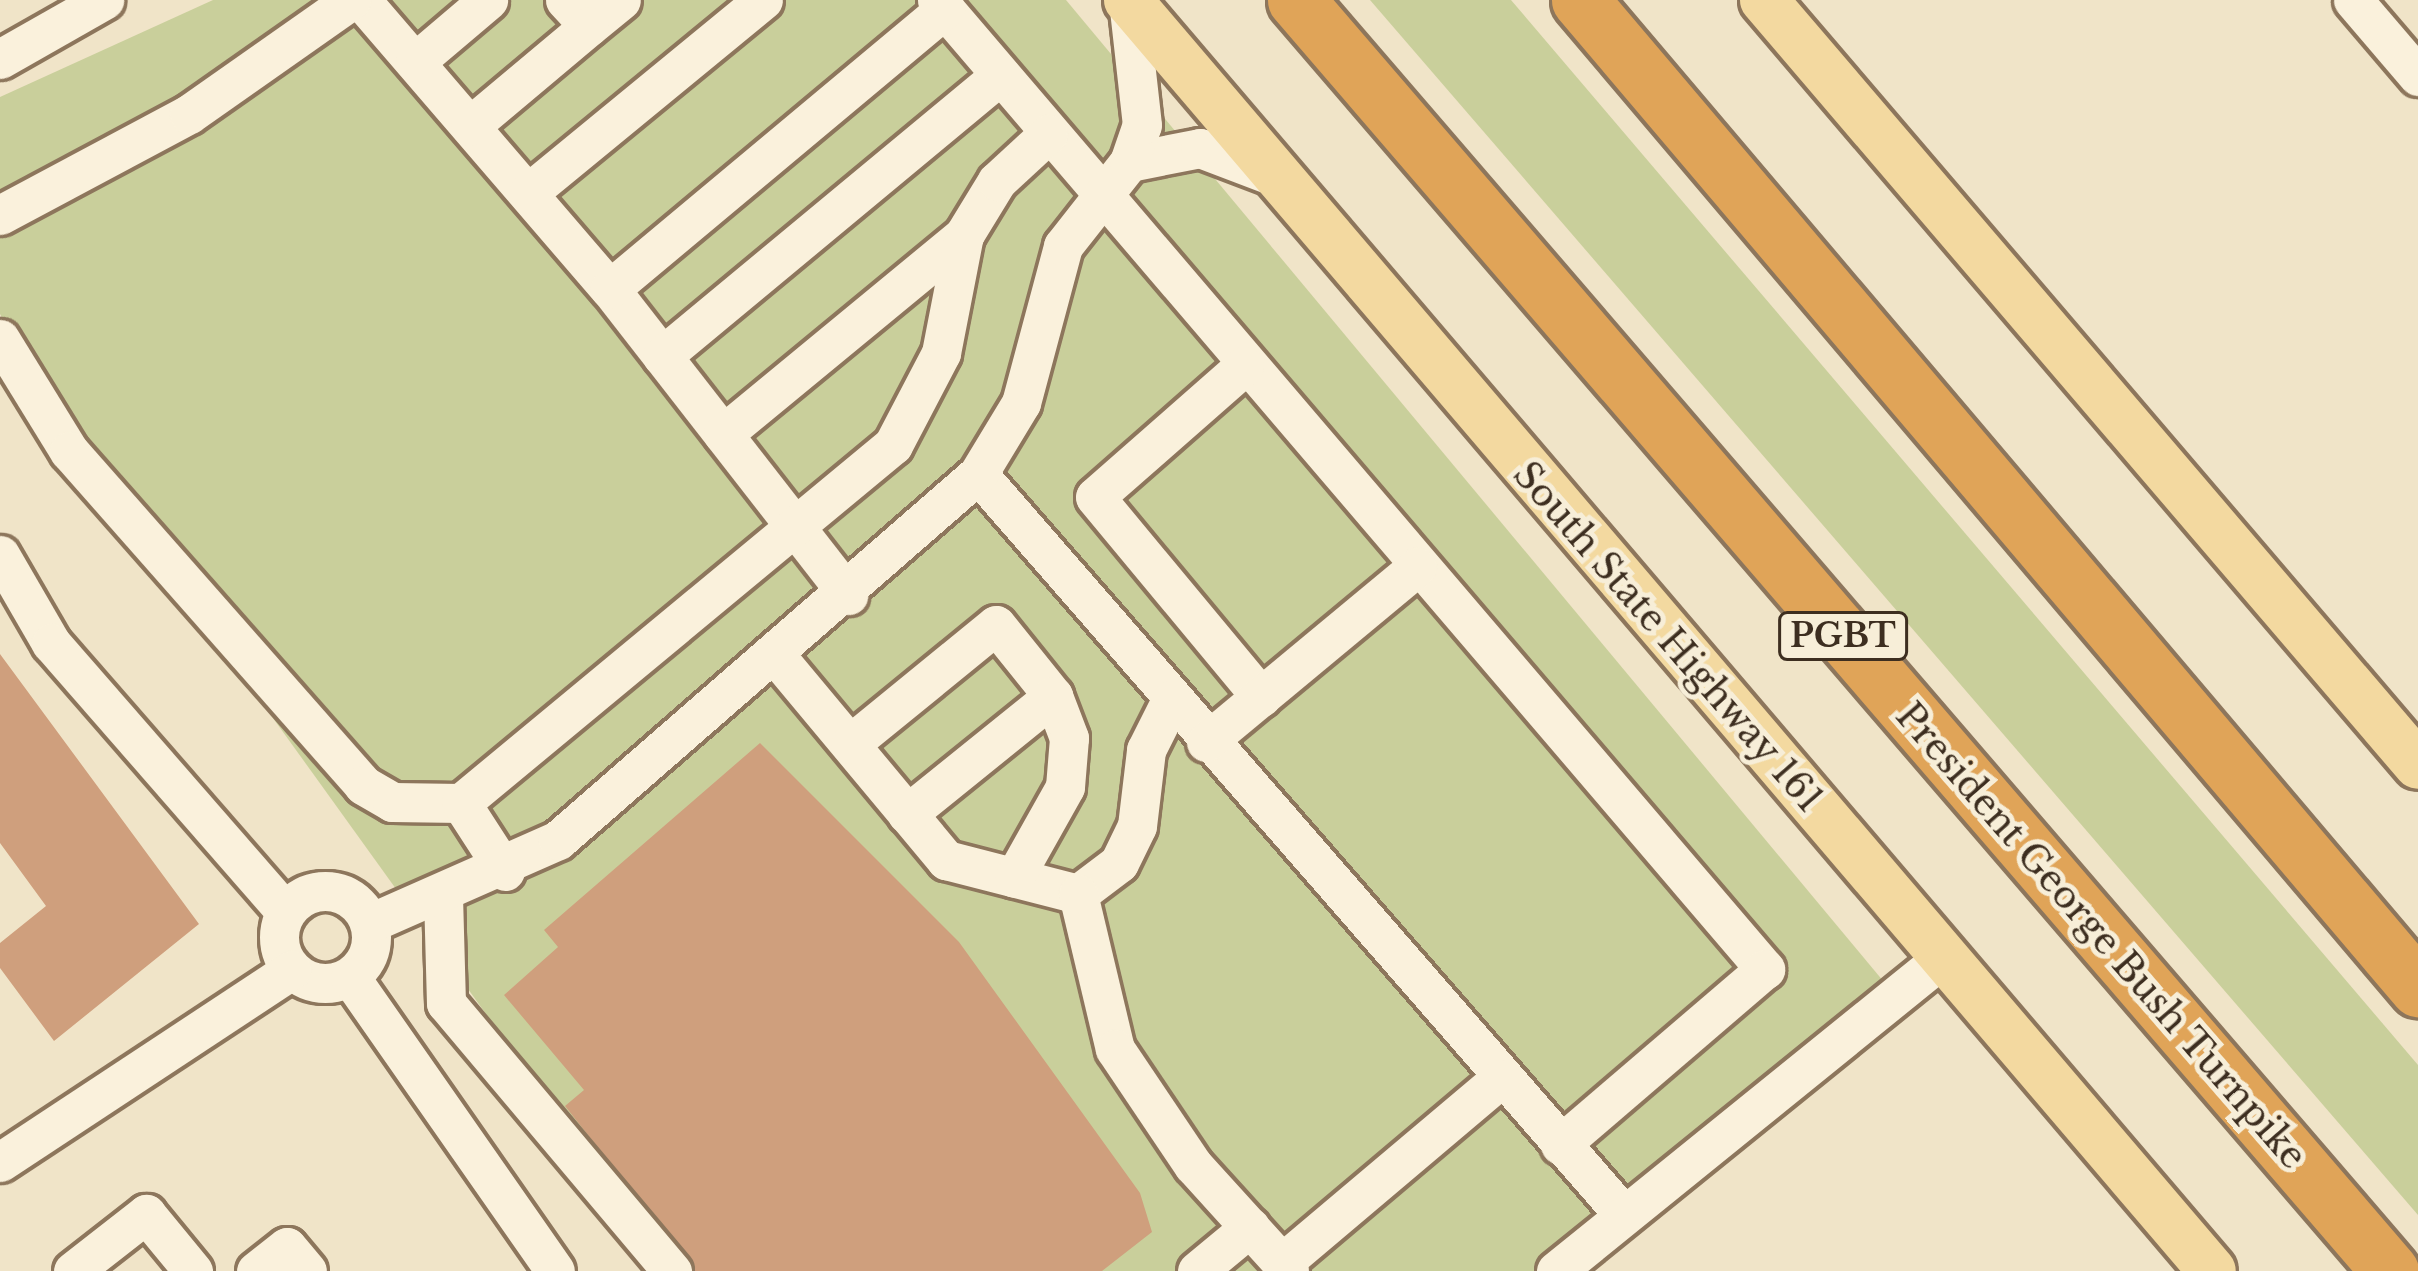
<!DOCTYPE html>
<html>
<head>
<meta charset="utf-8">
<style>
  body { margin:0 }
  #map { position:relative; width:2418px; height:1271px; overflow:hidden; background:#f0e4c8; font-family:"Libre Baskerville",serif }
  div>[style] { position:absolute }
  .green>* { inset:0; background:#c9cf9b }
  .building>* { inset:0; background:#cf9f7d }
  .roads { filter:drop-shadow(3px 0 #8d765c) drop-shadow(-3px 0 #8d765c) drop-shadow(0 3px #8d765c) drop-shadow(0 -3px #8d765c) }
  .minor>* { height:39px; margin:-19.5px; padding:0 19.5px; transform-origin:19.5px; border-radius:19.5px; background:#faf1dc }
  .minor>.ring { margin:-19.5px; padding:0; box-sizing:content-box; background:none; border:39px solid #faf1dc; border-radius:50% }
  .major>* { height:48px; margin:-24px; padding:0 24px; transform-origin:24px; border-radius:24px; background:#f3d9a0 }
  .highway>* { height:57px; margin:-28.5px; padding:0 28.5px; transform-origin:28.5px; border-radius:28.5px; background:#e0a458 }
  span { translate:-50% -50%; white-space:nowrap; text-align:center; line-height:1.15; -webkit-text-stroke:10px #f7eed8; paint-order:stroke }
  .shield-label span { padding:3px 9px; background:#f7eed8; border:3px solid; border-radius:9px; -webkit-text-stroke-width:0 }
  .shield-label { font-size:33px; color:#3d2e20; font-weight:700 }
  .street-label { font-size:36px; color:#3d2e20 }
</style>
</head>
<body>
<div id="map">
  <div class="green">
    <div style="clip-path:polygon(213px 0,1066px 0,1899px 1000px,1564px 1271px,671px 1271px,75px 443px,0 314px,0 97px)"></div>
    <div style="clip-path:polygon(1370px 0,1511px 0,2418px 1065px,2418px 1215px)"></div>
  </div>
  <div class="building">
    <div style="clip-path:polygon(0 654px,199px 924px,54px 1041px,0 968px,0 943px,46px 906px,0 843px)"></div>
    <div style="clip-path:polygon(760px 743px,959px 942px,1140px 1193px,1152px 1232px,1102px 1271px,695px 1271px,565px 1106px,584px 1090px,504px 995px,558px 947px,544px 930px)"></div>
  </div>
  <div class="roads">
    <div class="minor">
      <div style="left:361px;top:0;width:381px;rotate:49.3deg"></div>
      <div style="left:610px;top:289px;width:388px;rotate:52.1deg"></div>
      <div style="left:565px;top:0;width:35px;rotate:47deg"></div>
      <div style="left:589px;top:26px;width:41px;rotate:-39.1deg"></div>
      <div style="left:937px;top:0;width:1275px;rotate:49.49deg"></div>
      <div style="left:1765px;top:969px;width:270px;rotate:139.4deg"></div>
      <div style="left:2353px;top:0;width:100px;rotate:49.5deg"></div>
      <div style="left:0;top:59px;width:120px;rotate:-29.6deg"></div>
      <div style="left:415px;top:62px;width:96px;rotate:-40.3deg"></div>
      <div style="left:470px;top:126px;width:155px;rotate:-40deg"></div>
      <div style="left:1129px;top:162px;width:72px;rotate:-11.2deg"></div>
      <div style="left:1200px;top:148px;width:76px;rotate:20.8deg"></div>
      <div style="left:528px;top:193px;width:304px;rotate:-39.4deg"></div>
      <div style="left:0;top:215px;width:214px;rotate:-28.1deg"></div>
      <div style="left:189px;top:114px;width:198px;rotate:-35.1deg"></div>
      <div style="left:610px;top:289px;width:437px;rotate:-39.9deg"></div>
      <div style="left:0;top:339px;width:132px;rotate:58.4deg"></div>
      <div style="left:69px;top:451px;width:445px;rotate:48.6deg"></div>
      <div style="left:363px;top:785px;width:34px;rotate:30deg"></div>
      <div style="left:392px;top:802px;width:69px;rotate:0.8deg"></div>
      <div style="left:461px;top:803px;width:81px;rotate:57.1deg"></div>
      <div style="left:662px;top:356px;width:440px;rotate:-39.7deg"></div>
      <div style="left:1244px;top:366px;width:198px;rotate:138.7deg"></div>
      <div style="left:1095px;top:497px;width:260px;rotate:50.3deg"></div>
      <div style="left:723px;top:434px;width:313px;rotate:-39.5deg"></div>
      <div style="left:978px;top:474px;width:983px;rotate:48.92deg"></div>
      <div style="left:0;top:555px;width:102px;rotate:59.9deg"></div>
      <div style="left:51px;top:643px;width:357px;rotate:48.9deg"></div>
      <div style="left:776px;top:656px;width:266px;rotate:50.2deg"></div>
      <div style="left:946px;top:860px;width:136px;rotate:14.4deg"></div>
      <div style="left:1078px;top:894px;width:51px;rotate:-37.1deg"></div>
      <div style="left:1119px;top:863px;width:41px;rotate:-64.1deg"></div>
      <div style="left:1137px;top:826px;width:77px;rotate:-83.2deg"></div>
      <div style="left:1146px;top:750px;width:56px;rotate:-63.4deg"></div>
      <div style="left:1206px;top:742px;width:274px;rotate:-39.7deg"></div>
      <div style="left:850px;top:744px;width:188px;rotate:-39.2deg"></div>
      <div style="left:996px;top:625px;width:91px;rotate:51.2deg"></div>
      <div style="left:1053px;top:696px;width:45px;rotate:69.1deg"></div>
      <div style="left:1069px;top:738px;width:49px;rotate:94.7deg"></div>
      <div style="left:1065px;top:787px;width:104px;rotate:119.3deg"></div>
      <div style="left:461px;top:803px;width:561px;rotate:-39.65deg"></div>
      <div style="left:893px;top:445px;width:104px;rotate:-62.4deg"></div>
      <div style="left:941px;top:353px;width:120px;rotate:-79deg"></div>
      <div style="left:964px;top:235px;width:63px;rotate:-58.6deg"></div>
      <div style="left:997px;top:181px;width:69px;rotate:-42.7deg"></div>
      <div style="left:907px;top:814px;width:188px;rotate:-38.9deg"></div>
      <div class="ring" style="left:279px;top:891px;width:53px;height:53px"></div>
      <div style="left:1078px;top:894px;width:159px;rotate:76.6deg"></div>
      <div style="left:1115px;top:1049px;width:140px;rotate:56.1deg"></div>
      <div style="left:1193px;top:1165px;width:143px;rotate:47.8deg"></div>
      <div style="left:443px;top:896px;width:107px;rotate:88.4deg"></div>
      <div style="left:446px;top:1003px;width:351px;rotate:49.9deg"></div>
      <div style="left:370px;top:923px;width:206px;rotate:-23.8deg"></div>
      <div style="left:558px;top:840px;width:557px;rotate:-41.07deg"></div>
      <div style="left:978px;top:474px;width:83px;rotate:-58.8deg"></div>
      <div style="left:1021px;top:403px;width:163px;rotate:-75deg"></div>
      <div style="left:1063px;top:246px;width:107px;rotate:-51.8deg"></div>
      <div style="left:1129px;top:162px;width:39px;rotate:-71deg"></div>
      <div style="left:1142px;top:125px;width:125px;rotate:-96.4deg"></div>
      <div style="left:350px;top:977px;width:358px;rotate:55.1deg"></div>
      <div style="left:0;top:1162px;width:349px;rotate:-33.4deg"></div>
      <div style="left:1282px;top:1263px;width:285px;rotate:-40.2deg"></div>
      <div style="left:73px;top:1271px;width:93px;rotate:-38deg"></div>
      <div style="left:146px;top:1214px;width:74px;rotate:50.5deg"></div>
      <div style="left:256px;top:1271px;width:39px;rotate:-38deg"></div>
      <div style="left:287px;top:1247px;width:31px;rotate:50deg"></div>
      <div style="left:1197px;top:1271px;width:69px;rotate:-39.7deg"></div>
      <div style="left:1556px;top:1271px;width:498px;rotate:-39deg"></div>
    </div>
    <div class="major">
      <div style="left:1128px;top:0;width:1670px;rotate:49.54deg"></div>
      <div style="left:1764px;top:0;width:1006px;rotate:49.47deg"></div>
    </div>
    <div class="highway">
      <div style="left:1296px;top:0;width:1677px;rotate:49.28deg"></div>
      <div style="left:1580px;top:0;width:1296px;rotate:49.7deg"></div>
    </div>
  </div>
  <div class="shield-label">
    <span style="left:1843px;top:636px">PGBT</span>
  </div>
  <div class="street-label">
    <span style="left:1668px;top:637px;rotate:49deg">South State Highway 161</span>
    <span style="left:2101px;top:936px;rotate:49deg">President George Bush Turnpike</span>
  </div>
</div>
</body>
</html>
